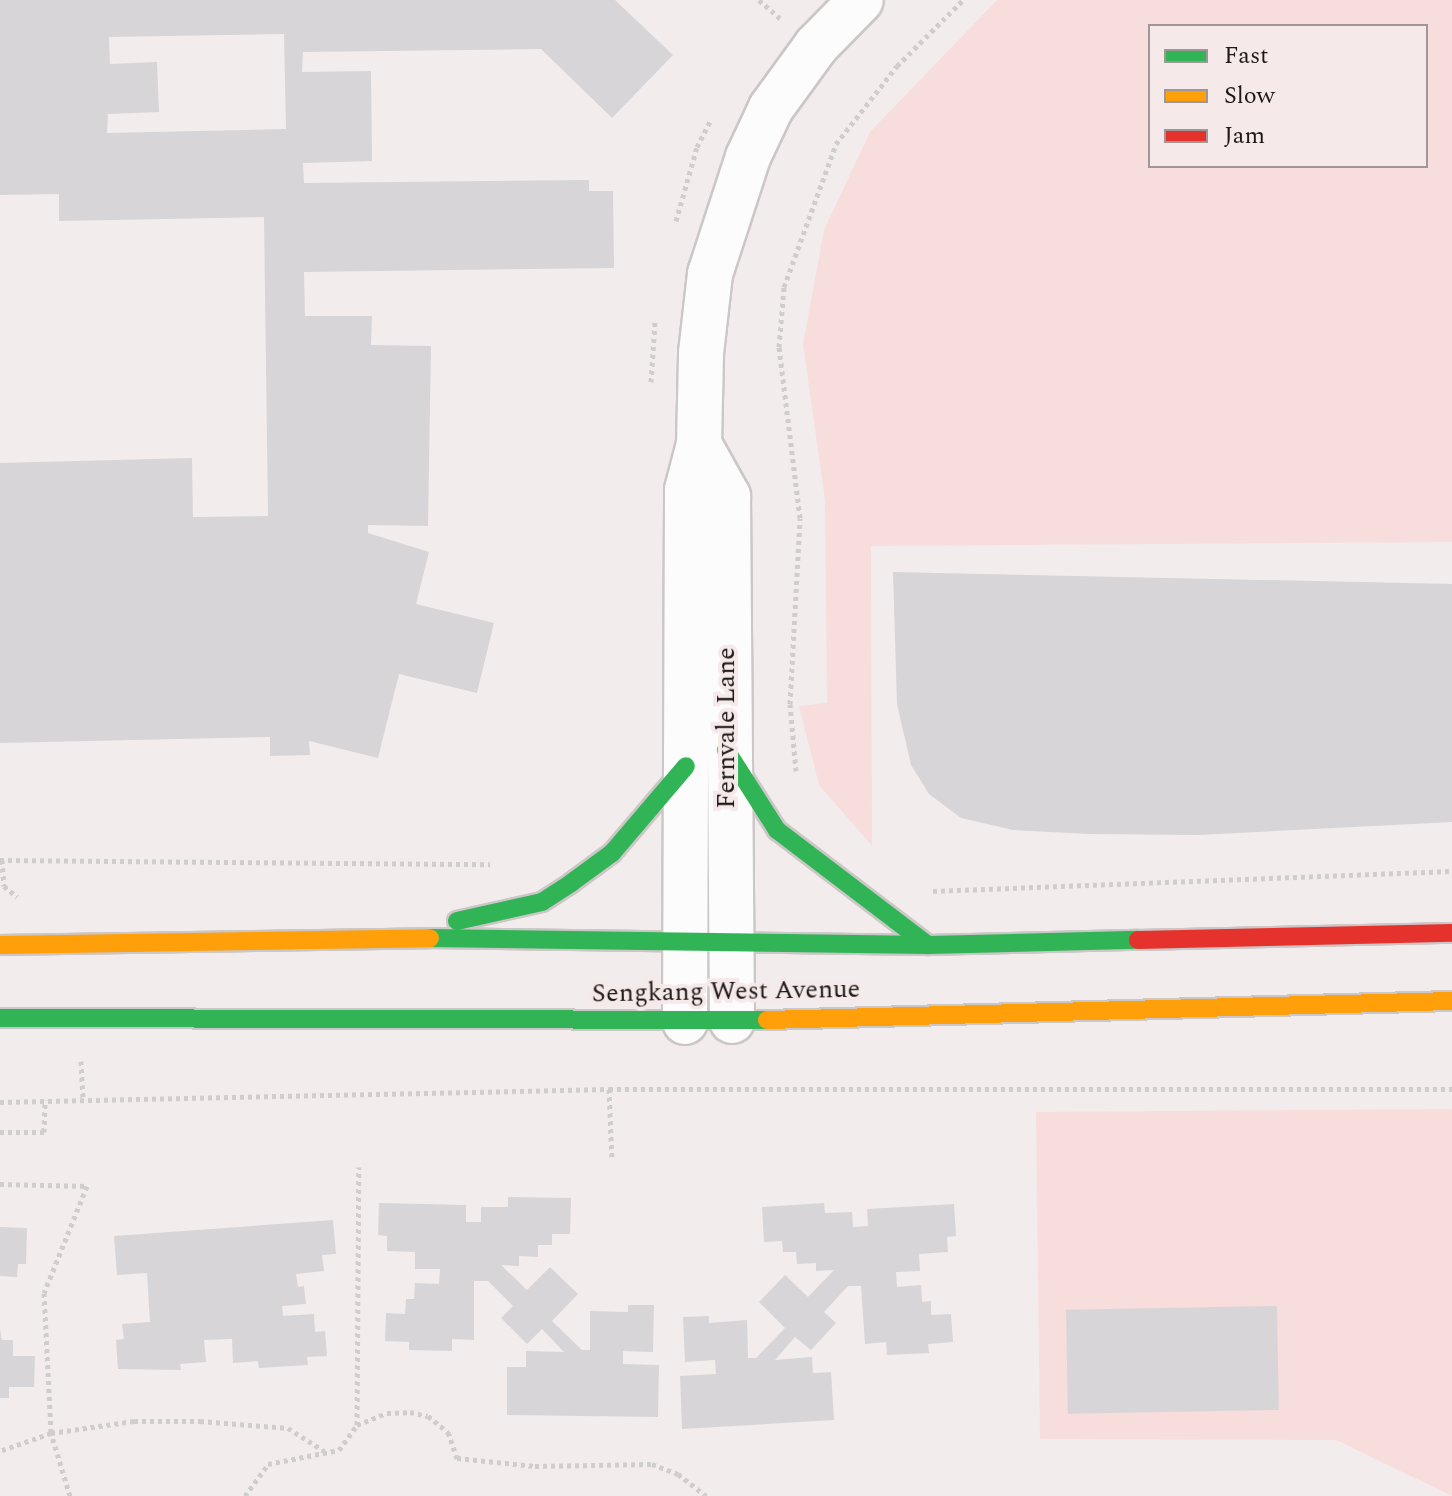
<!DOCTYPE html>
<html>
<head>
<meta charset="utf-8">
<style>
  body { margin:0 }
  #map { position:relative; width:1452px; height:1496px; overflow:hidden; background:#f3ecec; font-family:Spectral,serif }
  div>[style] { position:absolute }
  .green>* { inset:0; background:#f8dddd }
  .building>* { inset:0; background:#d7d5d7; transform-origin:0 0 }
  .path>* { height:5px; margin-top:-2.5px; transform-origin:0; background:repeating-linear-gradient(90deg,#d0cdcd 0 4px,transparent 0 8px) }
  .roads { filter:drop-shadow(2px 0 #ccc7c7) drop-shadow(-2px 0 #ccc7c7) drop-shadow(0 2px #ccc7c7) drop-shadow(0 -2px #ccc7c7) }
  .street>* { height:44px; margin:-22px; padding:0 22px; transform-origin:22px; border-radius:22px; background:#fdfcfc }
  .fast>* { height:18px; margin:-9px; padding:0 9px; transform-origin:9px; border-radius:9px; background:#30b455 }
  .slow>* { height:18px; margin:-9px; padding:0 9px; transform-origin:9px; border-radius:9px; background:#ff9f0a }
  .jam>* { height:18px; margin:-9px; padding:0 9px; transform-origin:9px; border-radius:9px; background:#e5322d }
  span { translate:-50% -50%; white-space:nowrap; text-align:center; line-height:1.15; -webkit-text-stroke:8px #f6e9e9; paint-order:stroke }
  .street-label { font-size:26px; color:#1d1919 }
  .legend { position:absolute; left:1148px; top:24px; width:280px; height:144px; box-sizing:border-box; background:#f6e9e9; border:2px solid #9f9696; margin:0; padding:10px 14px; list-style:none; font-size:24px; color:#1d1919 }
  .legend li { display:flex; align-items:center; gap:16px; height:40px }
  .legend b { width:40px; border:2px solid #9f9696 }
</style>
</head>
<body>
<div id="map">
  <div class="green">
    <div style="clip-path:polygon(evenodd,997px 0,1452px 0,1452px 542px,871px 546px,872px 846px,819px 785px,799px 706px,827px 703px,825px 500px,803px 344px,824px 230px,870px 132px,997px 0,1150px 26px,1426px 26px,1426px 166px,1150px 166px,1150px 26px)"></div>
    <div style="clip-path:polygon(1452px 1109px,1452px 1496px,1336px 1440px,1040px 1439px,1036px 1112px)"></div>
  </div>
  <div class="building">
    <div style="clip-path:polygon(evenodd,0 0,615px 0,673px 55px,612px 118px,541px 49px,303px 52px,302px 72px,371px 71px,372px 161px,303px 163px,304px 183px,589px 180px,589px 191px,613px 191px,614px 268px,304px 272px,305px 316px,372px 316px,371px 345px,431px 346px,428px 526px,368px 525px,368px 533px,429px 552px,416px 604px,494px 623px,477px 693px,399px 674px,378px 758px,309px 741px,310px 755px,270px 756px,270px 737px,0 743px,0 463px,192px 458px,193px 517px,268px 516px,264px 217px,59px 221px,59px 194px,0 195px,0 0,284px 34px,286px 129px,107px 133px,108px 114px,159px 112px,157px 62px,110px 64px,109px 37px,284px 34px)"></div>
    <div style="clip-path:polygon(893px 572px,1452px 584px,1452px 822px,1199px 835px,1089px 834px,1013px 830px,961px 818px,929px 794px,911px 765px,897px 704px)"></div>
    <div style="clip-path:polygon(508px 1197px,571px 1198px,570px 1234px,552px 1234px,552px 1245px,538px 1245px,538px 1257px,519px 1256px,519px 1266px,501px 1265px,527px 1290px,550px 1267px,578px 1294px,552px 1321px,582px 1350px,590px 1350px,590px 1311px,628px 1312px,628px 1305px,654px 1305px,653px 1352px,623px 1351px,623px 1364px,659px 1365px,658px 1417px,507px 1415px,507px 1367px,526px 1367px,526px 1351px,564px 1352px,542px 1329px,527px 1344px,501px 1318px,513px 1306px,488px 1281px,474px 1281px,474px 1340px,452px 1339px,452px 1351px,409px 1350px,409px 1342px,385px 1341px,386px 1313px,405px 1314px,406px 1299px,414px 1299px,415px 1283px,439px 1284px,440px 1269px,415px 1269px,415px 1252px,387px 1251px,387px 1236px,378px 1235px,379px 1203px,466px 1205px,466px 1222px,481px 1222px,481px 1207px,508px 1207px)"></div>
    <div style="clip-path:polygon(824px 1203px,825px 1213px,852px 1212px,853px 1227px,868px 1226px,867px 1209px,954px 1204px,956px 1236px,947px 1237px,948px 1252px,919px 1254px,920px 1271px,896px 1272px,897px 1287px,921px 1285px,922px 1302px,931px 1301px,931px 1315px,951px 1314px,953px 1342px,928px 1344px,929px 1353px,887px 1355px,886px 1342px,865px 1344px,861px 1286px,848px 1286px,824px 1312px,836px 1323px,811px 1350px,795px 1337px,775px 1360px,812px 1357px,813px 1373px,831px 1372px,834px 1420px,682px 1429px,680px 1376px,716px 1374px,715px 1360px,685px 1362px,683px 1317px,709px 1316px,709px 1323px,747px 1320px,748px 1358px,756px 1358px,785px 1328px,759px 1302px,785px 1275px,808px 1297px,834px 1270px,816px 1271px,816px 1263px,797px 1264px,796px 1252px,783px 1252px,782px 1241px,764px 1242px,762px 1207px)"></div>
    <div style="clip-path:polygon(333px 1220px,336px 1254px,322px 1255px,324px 1271px,296px 1274px,298px 1287px,304px 1286px,306px 1304px,282px 1306px,283px 1316px,314px 1314px,315px 1332px,325px 1331px,327px 1356px,307px 1357px,308px 1365px,259px 1368px,258px 1361px,233px 1363px,232px 1339px,204px 1340px,206px 1362px,180px 1364px,181px 1370px,118px 1369px,116px 1340px,124px 1339px,122px 1324px,150px 1322px,147px 1273px,117px 1275px,114px 1236px)"></div>
    <div style="clip-path:polygon(0 1227px,27px 1228px,26px 1264px,18px 1264px,17px 1277px,0 1276px)"></div>
    <div style="left:1277px;top:1306px;width:104px;height:211px;rotate:89deg"></div>
    <div style="clip-path:polygon(0 1330px,2px 1340px,13px 1340px,13px 1356px,35px 1356px,34px 1387px,9px 1387px,9px 1398px,0 1398px)"></div>
  </div>
  <div class="path">
    <div style="left:759px;top:0;width:28px;rotate:41deg"></div>
    <div style="left:676px;top:221px;width:77px;rotate:-74.2deg"></div>
    <div style="left:697px;top:147px;width:29px;rotate:-63deg"></div>
    <div style="left:651px;top:382px;width:61px;rotate:-86.2deg"></div>
    <div style="left:796px;top:771px;width:67px;rotate:-95.1deg"></div>
    <div style="left:790px;top:704px;width:186px;rotate:-86.9deg"></div>
    <div style="left:800px;top:518px;width:172px;rotate:-97deg"></div>
    <div style="left:779px;top:347px;width:60px;rotate:-85.2deg"></div>
    <div style="left:784px;top:287px;width:152px;rotate:-70deg"></div>
    <div style="left:836px;top:144px;width:99px;rotate:-52deg"></div>
    <div style="left:897px;top:66px;width:93px;rotate:-45deg"></div>
    <div style="left:0;top:860px;width:490px;rotate:0.5deg"></div>
    <div style="left:2px;top:860px;width:26px;rotate:86deg"></div>
    <div style="left:4px;top:886px;width:17px;rotate:40deg"></div>
    <div style="left:933px;top:891px;width:519px;rotate:-2.21deg"></div>
    <div style="left:81px;top:1061px;width:39px;rotate:87deg"></div>
    <div style="left:609px;top:1089px;width:71px;rotate:87.6deg"></div>
    <div style="left:0;top:1102px;width:609px;rotate:-1.22deg"></div>
    <div style="left:609px;top:1089px;width:843px"></div>
    <div style="left:0;top:1132px;width:44px"></div>
    <div style="left:44px;top:1132px;width:32px;rotate:-88deg"></div>
    <div style="left:0;top:1184px;width:87px;rotate:1.3deg"></div>
    <div style="left:87px;top:1186px;width:115px;rotate:111.9deg"></div>
    <div style="left:44px;top:1293px;width:140px;rotate:87.1deg"></div>
    <div style="left:51px;top:1433px;width:54px;rotate:160.6deg"></div>
    <div style="left:357px;top:1425px;width:32px;rotate:-22deg"></div>
    <div style="left:387px;top:1413px;width:23px;rotate:-2deg"></div>
    <div style="left:410px;top:1412px;width:18px;rotate:13deg"></div>
    <div style="left:428px;top:1416px;width:26px;rotate:39deg"></div>
    <div style="left:448px;top:1432px;width:28px;rotate:71deg"></div>
    <div style="left:457px;top:1458px;width:78px;rotate:5.9deg"></div>
    <div style="left:535px;top:1466px;width:117px;rotate:-1deg"></div>
    <div style="left:652px;top:1464px;width:28px;rotate:21deg"></div>
    <div style="left:678px;top:1474px;width:36px;rotate:38deg"></div>
    <div style="left:70px;top:1496px;width:66px;rotate:-106.8deg"></div>
    <div style="left:51px;top:1433px;width:84px;rotate:-8.2deg"></div>
    <div style="left:134px;top:1421px;width:66px"></div>
    <div style="left:200px;top:1421px;width:88px;rotate:4.5deg"></div>
    <div style="left:288px;top:1428px;width:43px;rotate:32.6deg"></div>
    <div style="left:245px;top:1496px;width:39px;rotate:-54deg"></div>
    <div style="left:268px;top:1464px;width:72px;rotate:-11.2deg"></div>
    <div style="left:339px;top:1450px;width:31px;rotate:-54deg"></div>
    <div style="left:357px;top:1425px;width:258px;rotate:-89.6deg"></div>
  </div>
  <div class="roads">
    <div class="street">
      <div style="left:699px;top:444px;width:60px;rotate:60.9deg"></div>
      <div style="left:728px;top:496px;width:525px;rotate:89.56deg"></div>
      <div style="left:685px;top:1022px;width:532px;rotate:-89.78deg"></div>
      <div style="left:687px;top:490px;width:48px;rotate:-75.4deg"></div>
      <div style="left:699px;top:444px;width:91px;rotate:-88.7deg"></div>
      <div style="left:701px;top:353px;width:80px;rotate:-83.5deg"></div>
      <div style="left:710px;top:274px;width:123px;rotate:-72deg"></div>
      <div style="left:748px;top:157px;width:54px;rotate:-64.9deg"></div>
      <div style="left:771px;top:108px;width:77px;rotate:-54deg"></div>
      <div style="left:816px;top:46px;width:64px;rotate:-45.6deg"></div>
    </div>
    <div class="fast">
      <div style="left:726px;top:750px;width:95px;rotate:57.5deg"></div>
      <div style="left:777px;top:830px;width:190px;rotate:37.3deg"></div>
      <div style="left:457px;top:921px;width:87px;rotate:-12.6deg"></div>
      <div style="left:542px;top:902px;width:35px;rotate:-33deg"></div>
      <div style="left:571px;top:883px;width:51px;rotate:-36.2deg"></div>
      <div style="left:612px;top:853px;width:114px;rotate:-49.6deg"></div>
      <div style="left:430px;top:938px;width:498px;rotate:0.8deg"></div>
      <div style="left:928px;top:945px;width:210px;rotate:-1.4deg"></div>
      <div style="left:0;top:1018px;width:767px;rotate:0.15deg"></div>
    </div>
    <div class="slow">
      <div style="left:0;top:945px;width:430px;rotate:-0.9deg"></div>
      <div style="left:767px;top:1020px;width:685px;rotate:-1.59deg"></div>
    </div>
    <div class="jam">
      <div style="left:1138px;top:940px;width:314px;rotate:-1.3deg"></div>
    </div>
  </div>
  <div class="street-label">
    <span style="left:727px;top:728px;rotate:-90deg">Fernvale Lane</span>
    <span style="left:726px;top:992px;rotate:-1deg">Sengkang West Avenue</span>
  </div>
  <ul class="legend">
  <li><b style="height:10px;background:#30b455"></b>Fast</li>
  <li><b style="height:10px;background:#ff9f0a"></b>Slow</li>
  <li><b style="height:10px;background:#e5322d"></b>Jam</li>
  </ul>
</div>
</body>
</html>
